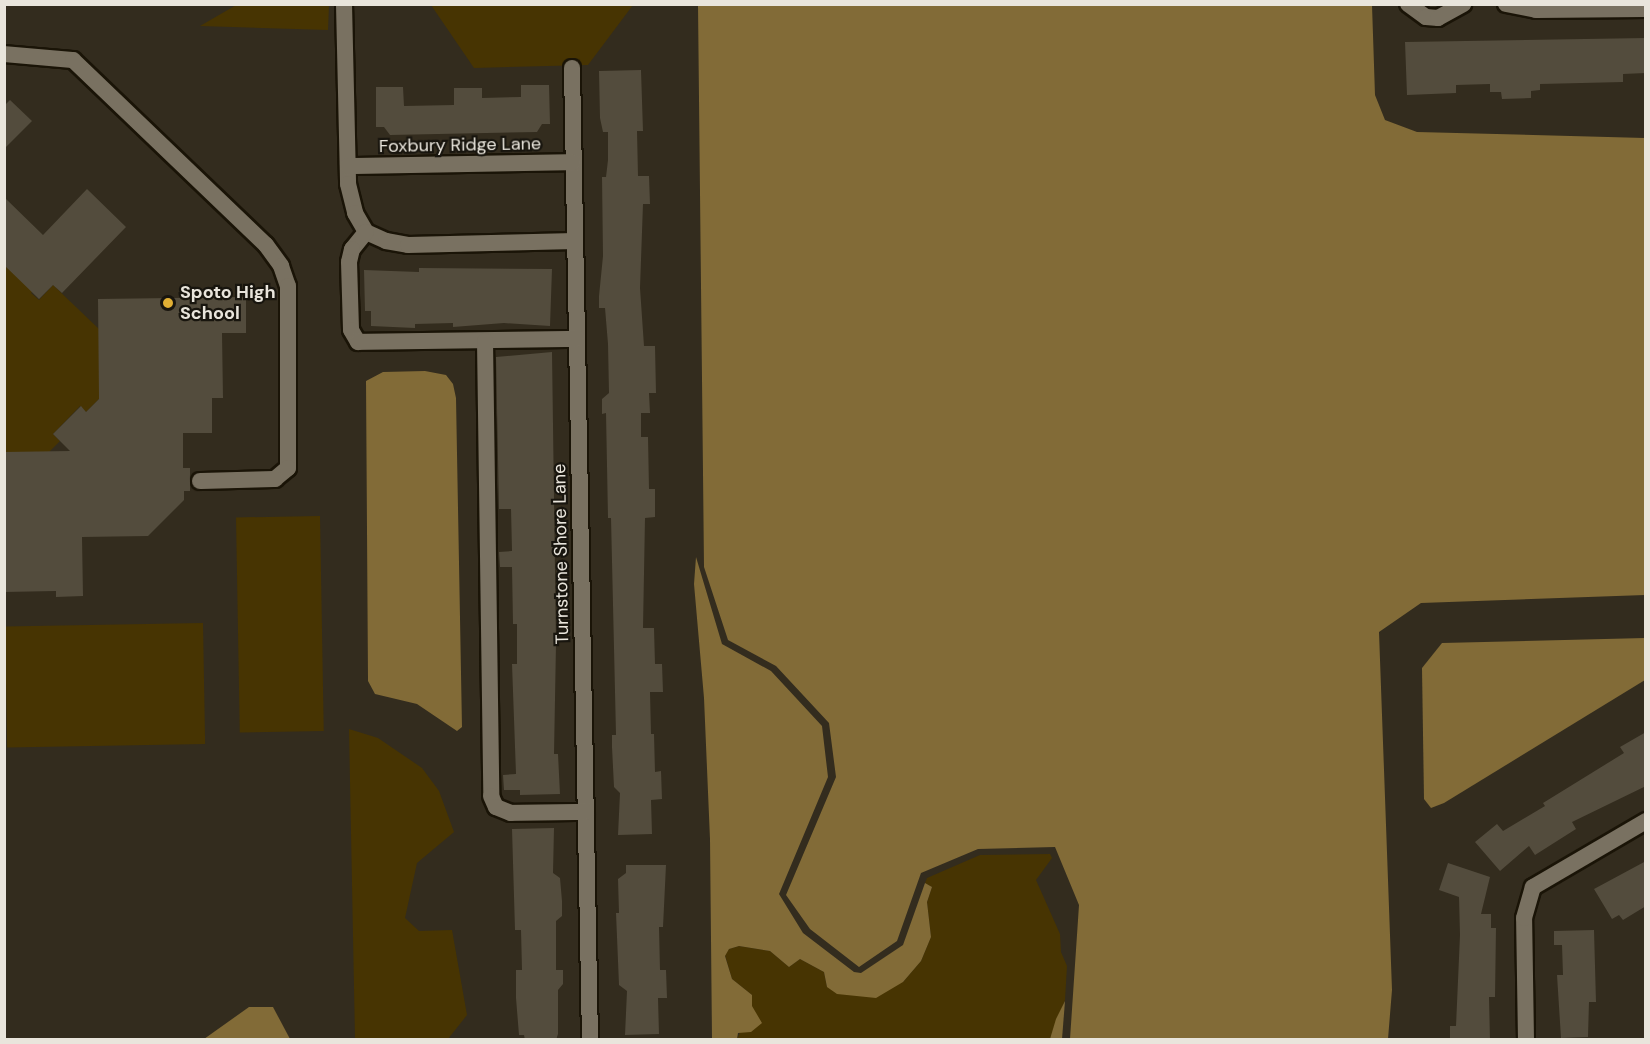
<!DOCTYPE html>
<html>
<head>
<meta charset="utf-8">
<style>
  body { margin:0 }
  #map { position:relative; width:1650px; height:1044px; overflow:hidden; background:#332c1e; font-family:"DM Sans",sans-serif }
  div>[style] { position:absolute }
  .green>* { inset:0; background:#473402; transform-origin:0 0 }
  .water>* { inset:0; background:#826b37 }
  .building>* { inset:0; background:#534c3d }
  .roads { filter:drop-shadow(2px 0 #1a1407) drop-shadow(-2px 0 #1a1407) drop-shadow(0 2px #1a1407) drop-shadow(0 -2px #1a1407) }
  .minor>* { height:16px; margin:-8px; padding:0 8px; transform-origin:8px; border-radius:8px; background:#797161 }
  .dots>* { width:16px; height:16px; translate:-50% -50%; box-sizing:border-box; border:3px solid #18150e; border-radius:50% }
  span { translate:-50% -50%; white-space:nowrap; text-align:center; line-height:1.15; -webkit-text-stroke:4.5px #18150e; paint-order:stroke }
  .street-label { font-size:18px; color:#e9e5dc }
  .poi-label { font-size:18px; color:#e9e5dc; font-weight:700 }
  .left { translate:0 -50%; text-align:left }
  .frame { position:absolute; inset:0; border:6px solid #e9e5dc; pointer-events:none }
</style>
</head>
<body>
<div id="map">
  <div class="green">
    <div style="clip-path:polygon(238px 4px,329px 5px,328px 30px,200px 26px)"></div>
    <div style="clip-path:polygon(431px 5px,633px 5px,588px 65px,474px 68px)"></div>
    <div style="clip-path:polygon(4px 265px,46px 277px,31px 293px,39px 300px,53px 285px,100px 330px,99px 399px,86px 412px,80px 406px,53px 434px,60px 441px,46px 455px,5px 452px)"></div>
    <div style="left:320px;top:516px;width:215px;height:84px;rotate:89deg"></div>
    <div style="left:203px;top:623px;width:121px;height:198px;rotate:89deg"></div>
    <div style="clip-path:polygon(349px 729px,378px 738px,422px 768px,439px 791px,454px 832px,417px 863px,405px 918px,419px 931px,452px 930px,467px 1015px,448px 1039px,355px 1039px)"></div>
    <div style="clip-path:polygon(1050px 854px,1052px 858px,1036px 880px,1060px 934px,1061px 952px,1067px 966px,1065px 1000px,1050px 1039px,737px 1039px,752px 1006px,752px 995px,732px 979px,725px 955px,729px 949px,739px 946px,770px 951px,789px 967px,800px 959px,824px 972px,827px 987px,903px 982px,921px 961px,931px 937px,927px 902px,932px 887px,925px 883px,927px 878px,980px 855px)"></div>
  </div>
  <div class="water">
    <div style="clip-path:polygon(698px 5px,1372px 5px,1375px 95px,1385px 120px,1417px 132px,1645px 138px,1645px 595px,1421px 603px,1379px 632px,1392px 990px,1388px 1039px,1070px 1039px,1079px 905px,1055px 847px,978px 849px,921px 873px,897px 941px,859px 967px,810px 929px,786px 895px,836px 777px,829px 723px,776px 666px,728px 640px,704px 567px)"></div>
    <div style="clip-path:polygon(425px 371px,446px 375px,453px 384px,456px 398px,462px 727px,457px 731px,417px 704px,375px 694px,368px 681px,366px 381px,383px 372px)"></div>
    <div style="clip-path:polygon(696px 557px,722px 644px,771px 671px,822px 726px,828px 777px,779px 894px,803px 933px,854px 972px,861px 973px,903px 945px,925px 883px,932px 887px,927px 902px,931px 937px,921px 961px,903px 982px,876px 998px,837px 994px,827px 987px,824px 972px,800px 959px,789px 967px,770px 951px,739px 946px,729px 949px,725px 956px,732px 979px,752px 995px,752px 1006px,762px 1023px,751px 1032px,738px 1033px,737px 1039px,712px 1039px,710px 839px,704px 698px,694px 584px)"></div>
    <div style="clip-path:polygon(1645px 638px,1645px 680px,1444px 803px,1431px 808px,1424px 799px,1422px 668px,1442px 643px)"></div>
    <div style="clip-path:polygon(1065px 1001px,1062px 1039px,1050px 1039px,1056px 1019px)"></div>
    <div style="clip-path:polygon(249px 1007px,273px 1007px,290px 1039px,204px 1039px)"></div>
  </div>
  <div class="building">
    <div style="clip-path:polygon(1646px 38px,1646px 73px,1623px 74px,1623px 82px,1540px 84px,1540px 90px,1531px 91px,1531px 98px,1502px 99px,1501px 92px,1490px 92px,1490px 84px,1456px 85px,1456px 93px,1407px 95px,1405px 42px)"></div>
    <div style="clip-path:polygon(641px 70px,643px 131px,637px 131px,638px 176px,649px 176px,650px 204px,643px 204px,640px 288px,644px 346px,655px 346px,656px 393px,649px 393px,650px 413px,641px 413px,641px 437px,648px 437px,649px 489px,655px 489px,655px 517px,645px 518px,643px 628px,654px 628px,655px 664px,662px 664px,663px 692px,650px 692px,651px 734px,654px 734px,655px 772px,661px 771px,662px 799px,651px 800px,652px 834px,618px 835px,620px 793px,614px 787px,612px 747px,612px 735px,616px 735px,611px 518px,608px 518px,606px 413px,602px 414px,602px 399px,609px 393px,608px 344px,605px 308px,599px 308px,599px 296px,603px 256px,602px 177px,606px 177px,608px 160px,608px 132px,603px 132px,600px 118px,599px 71px)"></div>
    <div style="clip-path:polygon(521px 85px,549px 85px,550px 124px,542px 124px,537px 132px,390px 135px,384px 127px,376px 127px,376px 87px,403px 87px,404px 106px,454px 105px,454px 88px,482px 88px,482px 98px,521px 97px)"></div>
    <div style="clip-path:polygon(10px 100px,32px 121px,4px 149px,4px 106px)"></div>
    <div style="clip-path:polygon(87px 189px,126px 227px,62px 293px,53px 285px,39px 299px,4px 265px,4px 197px,43px 235px)"></div>
    <div style="clip-path:polygon(419px 268px,552px 269px,550px 326px,504px 323px,453px 327px,453px 323px,415px 324px,415px 328px,371px 326px,371px 311px,365px 311px,364px 270px,419px 272px)"></div>
    <div style="clip-path:polygon(246px 297px,246px 333px,222px 333px,223px 398px,212px 398px,212px 433px,183px 433px,183px 468px,190px 468px,190px 491px,184px 491px,184px 500px,148px 536px,82px 537px,83px 596px,56px 597px,56px 591px,4px 592px,4px 452px,70px 451px,53px 434px,81px 406px,86px 412px,99px 399px,98px 299px)"></div>
    <div style="clip-path:polygon(552px 352px,556px 644px,554px 754px,558px 754px,560px 794px,520px 795px,520px 790px,504px 790px,503px 775px,516px 774px,512px 664px,517px 664px,517px 624px,513px 624px,512px 567px,500px 567px,499px 552px,512px 551px,511px 509px,499px 509px,496px 357px)"></div>
    <div style="clip-path:polygon(1646px 732px,1646px 786px,1572px 822px,1576px 829px,1535px 855px,1529px 846px,1500px 871px,1475px 842px,1497px 824px,1503px 831px,1545px 806px,1543px 803px,1624px 753px,1620px 747px)"></div>
    <div style="clip-path:polygon(554px 828px,553px 873px,560px 878px,562px 901px,562px 916px,556px 921px,556px 970px,563px 970px,563px 984px,558px 990px,558px 1034px,556px 1040px,525px 1040px,524px 1035px,519px 1035px,516px 998px,516px 970px,522px 970px,521px 930px,515px 930px,512px 829px)"></div>
    <div style="clip-path:polygon(1646px 861px,1646px 906px,1623px 920px,1619px 915px,1612px 919px,1594px 889px)"></div>
    <div style="clip-path:polygon(1448px 863px,1490px 877px,1481px 914px,1491px 914px,1491px 928px,1496px 928px,1495px 997px,1489px 997px,1490px 1040px,1450px 1040px,1450px 1026px,1456px 1026px,1460px 935px,1459px 897px,1439px 890px)"></div>
    <div style="clip-path:polygon(626px 865px,666px 865px,663px 927px,659px 927px,660px 970px,666px 970px,667px 998px,658px 998px,659px 1034px,625px 1035px,627px 991px,619px 985px,616px 913px,619px 913px,618px 879px,626px 873px)"></div>
    <div style="clip-path:polygon(1594px 930px,1596px 1002px,1589px 1002px,1588px 1037px,1561px 1038px,1557px 975px,1563px 975px,1562px 945px,1554px 945px,1554px 931px)"></div>
  </div>
  <div class="roads">
    <div class="minor">
      <div style="left:344px;top:4px;width:180px;rotate:88.7deg"></div>
      <div style="left:348px;top:184px;width:30px;rotate:76deg"></div>
      <div style="left:355px;top:213px;width:22px;rotate:60deg"></div>
      <div style="left:366px;top:232px;width:22px;rotate:24deg"></div>
      <div style="left:386px;top:241px;width:22px;rotate:10deg"></div>
      <div style="left:408px;top:245px;width:167px;rotate:-1.4deg"></div>
      <div style="left:1408px;top:4px;width:22px;rotate:36deg"></div>
      <div style="left:1426px;top:17px;width:12px;rotate:5deg"></div>
      <div style="left:1438px;top:18px;width:29px;rotate:-29deg"></div>
      <div style="left:1506px;top:4px;width:31px;rotate:11deg"></div>
      <div style="left:1536px;top:10px;width:110px;rotate:-0.5deg"></div>
      <div style="left:4px;top:54px;width:69px;rotate:5deg"></div>
      <div style="left:73px;top:60px;width:267px;rotate:43.8deg"></div>
      <div style="left:266px;top:245px;width:26px;rotate:54deg"></div>
      <div style="left:281px;top:266px;width:21px;rotate:71deg"></div>
      <div style="left:288px;top:286px;width:182px;rotate:90deg"></div>
      <div style="left:288px;top:468px;width:17px;rotate:140deg"></div>
      <div style="left:275px;top:479px;width:75px;rotate:178.5deg"></div>
      <div style="left:572px;top:68px;width:972px;rotate:88.94deg"></div>
      <div style="left:348px;top:166px;width:225px;rotate:-1deg"></div>
      <div style="left:366px;top:232px;width:22px;rotate:129deg"></div>
      <div style="left:352px;top:249px;width:13px;rotate:103deg"></div>
      <div style="left:349px;top:262px;width:68px;rotate:88.3deg"></div>
      <div style="left:351px;top:330px;width:14px;rotate:60deg"></div>
      <div style="left:358px;top:342px;width:219px;rotate:-0.8deg"></div>
      <div style="left:485px;top:341px;width:455px;rotate:89.2deg"></div>
      <div style="left:491px;top:796px;width:12px;rotate:66deg"></div>
      <div style="left:496px;top:807px;width:16px;rotate:22deg"></div>
      <div style="left:511px;top:813px;width:75px;rotate:-0.8deg"></div>
      <div style="left:1526px;top:1040px;width:122px;rotate:-90.9deg"></div>
      <div style="left:1524px;top:918px;width:32px;rotate:-74deg"></div>
      <div style="left:1533px;top:887px;width:131px;rotate:-30.3deg"></div>
    </div>
  </div>
  <div class="dots">
    <div style="left:168px;top:303px;background:#e1af34"></div>
  </div>
  <div class="street-label">
    <span style="left:460px;top:145px;rotate:-1deg">Foxbury Ridge Lane</span>
    <span style="left:561px;top:554px;rotate:-91deg">Turnstone Shore Lane</span>
  </div>
  <div class="poi-label">
    <span class="left" style="left:180px;top:303px">Spoto High<br>School</span>
  </div>
  <div class="frame"></div>
</div>
</body>
</html>
